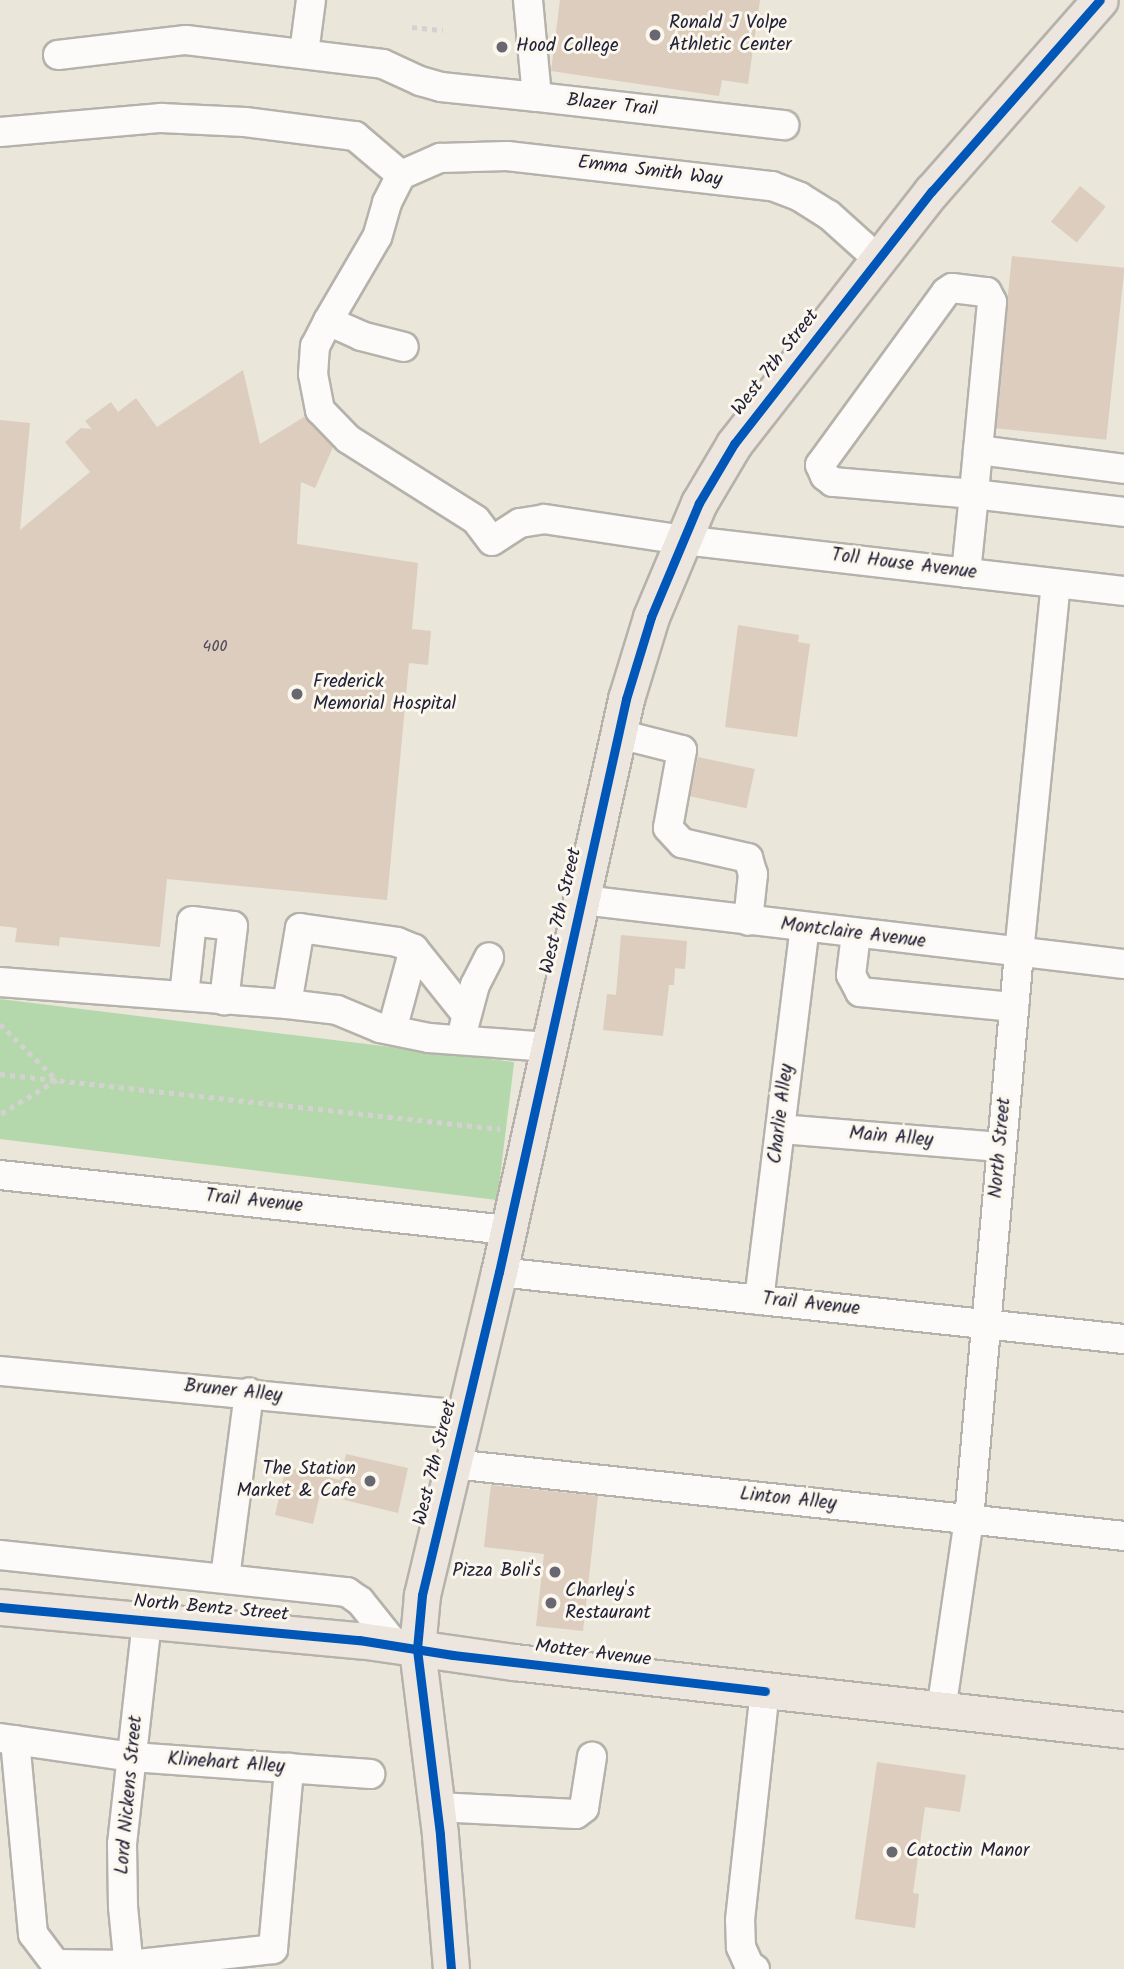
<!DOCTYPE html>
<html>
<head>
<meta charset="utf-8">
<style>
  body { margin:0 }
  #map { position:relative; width:1124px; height:1969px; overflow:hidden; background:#eae6d9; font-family:Kalam,sans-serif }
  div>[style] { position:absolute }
  .green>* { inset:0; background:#b4d8ab; transform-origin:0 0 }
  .building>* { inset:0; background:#ddcdbe; transform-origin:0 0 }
  .path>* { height:4.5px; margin-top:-2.25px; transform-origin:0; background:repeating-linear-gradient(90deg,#d4d2d0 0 5px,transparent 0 10px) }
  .roads { filter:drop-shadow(2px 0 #b5b2ac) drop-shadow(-2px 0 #b5b2ac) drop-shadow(0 2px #b5b2ac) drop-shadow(0 -2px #b5b2ac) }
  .minor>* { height:28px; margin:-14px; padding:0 14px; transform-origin:14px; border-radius:14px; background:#fcfbf9 }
  .major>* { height:35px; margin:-17.5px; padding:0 17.5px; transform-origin:17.5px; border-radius:17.5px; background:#ede6de }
  .cycleway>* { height:9px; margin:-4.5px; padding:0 4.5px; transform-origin:4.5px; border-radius:4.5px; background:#0057b8 }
  .dots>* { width:19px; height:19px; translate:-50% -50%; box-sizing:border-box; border:4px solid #fbf7ec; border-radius:50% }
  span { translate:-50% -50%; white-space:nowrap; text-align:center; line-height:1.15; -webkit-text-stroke:6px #fbf7ec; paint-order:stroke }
  .number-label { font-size:16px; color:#514d5c }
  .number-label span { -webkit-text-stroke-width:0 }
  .poi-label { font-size:19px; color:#22223b }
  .left { translate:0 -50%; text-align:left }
  .right { translate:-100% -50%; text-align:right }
  .street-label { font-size:19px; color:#22223b }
</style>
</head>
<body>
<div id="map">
  <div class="green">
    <div style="left:0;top:999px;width:518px;height:139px;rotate:7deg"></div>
  </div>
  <div class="building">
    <div style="clip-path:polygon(560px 0,760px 0,748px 84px,722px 80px,719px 96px,551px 71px)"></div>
    <div style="left:1080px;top:186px;width:33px;height:46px;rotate:39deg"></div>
    <div style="left:1012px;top:256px;width:113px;height:173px;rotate:6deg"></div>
    <div style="clip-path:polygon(243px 370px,260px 444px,304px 417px,333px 447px,315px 488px,301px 482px,297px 544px,418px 563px,412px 629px,431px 631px,428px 665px,409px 663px,387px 900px,167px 879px,160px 947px,60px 937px,59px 946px,15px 942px,17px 928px,0 926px,0 420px,30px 423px,20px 530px,90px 472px,65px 442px,81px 428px,92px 429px,85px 421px,111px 402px,118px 412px,136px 398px,157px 427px)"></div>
    <div style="clip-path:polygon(738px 625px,799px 635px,798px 642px,810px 644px,797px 737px,725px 727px)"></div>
    <div style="left:698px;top:757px;width:58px;height:40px;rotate:12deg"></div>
    <div style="clip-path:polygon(621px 935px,687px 941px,685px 969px,675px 968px,674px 985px,669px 985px,663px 1036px,603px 1030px,607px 994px,616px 995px)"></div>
    <div style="clip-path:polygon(346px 1454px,408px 1468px,398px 1513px,320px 1494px,313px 1524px,275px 1515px,286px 1467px,340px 1480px)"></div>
    <div style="clip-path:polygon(491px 1485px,598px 1496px,583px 1631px,536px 1626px,544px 1554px,484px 1547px)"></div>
    <div style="clip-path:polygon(877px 1762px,966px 1775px,960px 1812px,925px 1807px,913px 1893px,919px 1894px,915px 1928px,855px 1919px)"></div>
  </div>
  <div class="path">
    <div style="left:412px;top:27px;width:31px;rotate:6deg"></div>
    <div style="left:0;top:1024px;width:80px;rotate:44.5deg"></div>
    <div style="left:57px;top:1080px;width:67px;rotate:148.4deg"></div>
    <div style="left:0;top:1074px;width:503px;rotate:6.28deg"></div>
  </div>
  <div class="roads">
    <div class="minor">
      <div style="left:528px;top:0;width:97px;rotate:84.7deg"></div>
      <div style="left:537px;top:97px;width:249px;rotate:6.5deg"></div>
      <div style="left:304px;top:53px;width:53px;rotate:-82.5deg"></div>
      <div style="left:58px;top:55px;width:129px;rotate:-6.7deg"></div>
      <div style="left:186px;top:40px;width:198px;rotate:6.9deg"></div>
      <div style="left:383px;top:64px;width:41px;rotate:24.7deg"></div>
      <div style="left:420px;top:81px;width:22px;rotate:16deg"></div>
      <div style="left:441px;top:87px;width:97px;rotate:5.9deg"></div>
      <div style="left:0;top:132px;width:162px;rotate:-5deg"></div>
      <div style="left:161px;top:118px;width:84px;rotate:2.7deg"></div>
      <div style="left:245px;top:122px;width:111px;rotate:7.3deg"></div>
      <div style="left:355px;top:136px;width:60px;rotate:40.3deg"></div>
      <div style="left:401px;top:175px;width:43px;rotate:-23.6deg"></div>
      <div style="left:440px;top:158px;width:67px;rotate:-1.7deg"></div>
      <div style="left:507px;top:156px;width:267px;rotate:6.5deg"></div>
      <div style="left:772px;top:186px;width:30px;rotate:21deg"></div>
      <div style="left:800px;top:197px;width:34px;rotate:32deg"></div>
      <div style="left:829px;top:215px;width:67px;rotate:42deg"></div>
      <div style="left:401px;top:175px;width:31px;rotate:117deg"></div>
      <div style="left:387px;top:203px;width:35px;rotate:106deg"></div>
      <div style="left:377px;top:237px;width:97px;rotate:120.3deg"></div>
      <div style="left:328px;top:321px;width:36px;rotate:24deg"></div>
      <div style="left:361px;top:336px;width:44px;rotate:14.3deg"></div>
      <div style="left:952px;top:288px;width:35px;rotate:7deg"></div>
      <div style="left:987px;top:292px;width:11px;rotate:63deg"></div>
      <div style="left:992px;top:302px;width:193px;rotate:95.4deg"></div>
      <div style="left:974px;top:494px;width:142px;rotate:-175.1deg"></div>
      <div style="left:833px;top:482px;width:10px;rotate:-143deg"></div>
      <div style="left:825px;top:476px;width:12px;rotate:-114deg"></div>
      <div style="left:820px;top:465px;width:214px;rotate:-53.9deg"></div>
      <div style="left:946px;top:292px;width:7px;rotate:-34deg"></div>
      <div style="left:328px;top:321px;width:28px;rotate:117deg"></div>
      <div style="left:315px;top:346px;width:28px;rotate:94deg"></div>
      <div style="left:313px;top:374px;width:37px;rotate:79deg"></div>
      <div style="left:320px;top:410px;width:40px;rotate:46deg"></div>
      <div style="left:348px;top:439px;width:151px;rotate:32.3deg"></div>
      <div style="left:476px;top:520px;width:26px;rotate:53deg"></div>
      <div style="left:492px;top:541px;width:33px;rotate:-33deg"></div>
      <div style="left:520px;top:523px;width:24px;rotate:-9deg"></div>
      <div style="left:544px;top:519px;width:141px;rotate:8.6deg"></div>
      <div style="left:683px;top:540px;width:444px;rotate:6.6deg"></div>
      <div style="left:978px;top:450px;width:147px;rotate:7.4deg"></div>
      <div style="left:966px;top:573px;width:79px;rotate:-84.2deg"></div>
      <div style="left:974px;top:494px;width:151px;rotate:6.8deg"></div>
      <div style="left:619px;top:734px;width:65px;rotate:14.3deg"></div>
      <div style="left:682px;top:750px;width:79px;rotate:100.2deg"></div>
      <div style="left:668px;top:828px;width:21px;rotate:47deg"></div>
      <div style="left:682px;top:843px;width:68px;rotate:12.8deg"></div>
      <div style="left:748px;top:858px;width:17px;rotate:73deg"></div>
      <div style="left:753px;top:874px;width:47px;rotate:96.1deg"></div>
      <div style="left:583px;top:900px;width:545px;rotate:6.75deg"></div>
      <div style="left:856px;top:934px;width:41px;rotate:97deg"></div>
      <div style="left:851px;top:975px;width:19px;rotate:62deg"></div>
      <div style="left:860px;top:992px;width:155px;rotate:5.6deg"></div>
      <div style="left:0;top:982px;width:288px;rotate:4.4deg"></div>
      <div style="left:287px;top:1004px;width:50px;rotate:6.8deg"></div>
      <div style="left:337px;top:1010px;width:47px;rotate:22.7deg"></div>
      <div style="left:380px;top:1028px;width:50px;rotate:11.5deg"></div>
      <div style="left:429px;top:1038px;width:119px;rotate:4.3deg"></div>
      <div style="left:184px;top:996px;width:75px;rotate:-83.9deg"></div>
      <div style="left:192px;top:921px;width:41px;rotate:7deg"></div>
      <div style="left:233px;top:926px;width:75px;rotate:96.9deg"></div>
      <div style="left:287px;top:1004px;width:77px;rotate:-80.3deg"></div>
      <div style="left:300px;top:928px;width:98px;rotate:8.2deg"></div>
      <div style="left:397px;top:942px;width:18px;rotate:22deg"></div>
      <div style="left:414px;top:949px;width:82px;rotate:51.4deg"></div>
      <div style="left:464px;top:1026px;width:42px;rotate:-75deg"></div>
      <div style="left:475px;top:985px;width:31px;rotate:-63deg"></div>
      <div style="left:392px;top:1030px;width:84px;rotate:-74.8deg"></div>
      <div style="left:781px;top:1129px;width:221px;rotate:4.7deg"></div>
      <div style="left:0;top:1175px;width:510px;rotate:6.19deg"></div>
      <div style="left:499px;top:1272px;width:629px;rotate:6.12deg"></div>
      <div style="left:759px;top:1300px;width:375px;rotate:-83deg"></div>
      <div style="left:0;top:1371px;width:468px;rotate:5.4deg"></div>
      <div style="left:453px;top:1464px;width:675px;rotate:6.12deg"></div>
      <div style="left:0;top:1555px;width:349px;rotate:6.1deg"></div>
      <div style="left:347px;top:1592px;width:16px;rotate:35deg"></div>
      <div style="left:360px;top:1601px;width:58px;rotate:51.3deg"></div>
      <div style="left:225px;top:1578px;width:187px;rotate:-82.6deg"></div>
      <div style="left:941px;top:1711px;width:193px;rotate:-81.7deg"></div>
      <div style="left:969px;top:1520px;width:569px;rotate:-84.96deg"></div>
      <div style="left:1019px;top:953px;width:371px;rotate:-84.3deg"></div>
      <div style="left:0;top:1738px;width:133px;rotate:8.2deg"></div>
      <div style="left:132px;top:1757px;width:239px;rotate:4.1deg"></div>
      <div style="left:15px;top:1740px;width:195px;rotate:84.7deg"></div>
      <div style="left:33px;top:1934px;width:38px;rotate:53deg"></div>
      <div style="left:56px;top:1964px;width:73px;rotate:0.8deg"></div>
      <div style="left:129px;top:1965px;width:145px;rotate:-6.3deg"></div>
      <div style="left:273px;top:1949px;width:182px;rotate:-84.9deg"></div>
      <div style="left:437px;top:1807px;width:139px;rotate:2.9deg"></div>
      <div style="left:576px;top:1814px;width:10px;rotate:-37deg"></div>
      <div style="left:584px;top:1808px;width:52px;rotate:-81.1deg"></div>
      <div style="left:129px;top:1969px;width:62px;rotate:-95.5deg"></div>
      <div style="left:123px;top:1907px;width:63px;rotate:-90.9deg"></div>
      <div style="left:122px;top:1844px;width:224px;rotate:-83.6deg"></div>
      <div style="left:755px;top:1969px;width:7px;rotate:-146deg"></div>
      <div style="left:749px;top:1965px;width:20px;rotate:-114deg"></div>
      <div style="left:741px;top:1947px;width:27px;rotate:-92deg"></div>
      <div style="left:740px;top:1920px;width:230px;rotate:-83.8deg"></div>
    </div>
    <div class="major">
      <div style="left:0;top:1607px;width:361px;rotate:5.3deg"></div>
      <div style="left:359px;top:1640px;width:157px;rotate:8.1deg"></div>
      <div style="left:514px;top:1662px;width:614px;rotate:6.36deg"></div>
      <div style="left:451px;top:1969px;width:135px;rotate:-94.7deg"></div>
      <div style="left:440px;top:1834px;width:186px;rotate:-97.1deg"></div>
      <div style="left:417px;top:1649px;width:54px;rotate:-84.7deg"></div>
      <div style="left:422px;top:1595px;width:332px;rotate:-76.6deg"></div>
      <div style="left:499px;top:1272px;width:587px;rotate:-77.5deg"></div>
      <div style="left:626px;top:699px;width:86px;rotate:-73deg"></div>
      <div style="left:651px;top:617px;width:124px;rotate:-67.2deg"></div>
      <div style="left:699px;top:503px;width:69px;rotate:-59.3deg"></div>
      <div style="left:734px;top:444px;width:321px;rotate:-52deg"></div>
      <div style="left:932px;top:191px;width:254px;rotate:-48.7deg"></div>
    </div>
  </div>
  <div class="cycleway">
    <div style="left:0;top:1607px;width:361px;rotate:5.3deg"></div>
    <div style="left:359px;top:1640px;width:95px;rotate:9.1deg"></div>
    <div style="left:453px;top:1655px;width:314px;rotate:6.6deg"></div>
    <div style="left:451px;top:1969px;width:135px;rotate:-94.7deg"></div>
    <div style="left:440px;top:1834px;width:186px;rotate:-97.1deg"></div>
    <div style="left:417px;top:1649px;width:54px;rotate:-84.7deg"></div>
    <div style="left:422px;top:1595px;width:332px;rotate:-76.6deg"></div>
    <div style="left:499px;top:1272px;width:587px;rotate:-77.5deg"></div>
    <div style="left:626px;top:699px;width:86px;rotate:-73deg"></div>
    <div style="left:651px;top:617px;width:124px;rotate:-67.2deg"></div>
    <div style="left:699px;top:503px;width:69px;rotate:-59.3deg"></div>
    <div style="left:734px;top:444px;width:321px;rotate:-52deg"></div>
    <div style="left:932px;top:191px;width:254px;rotate:-48.7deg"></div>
  </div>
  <div class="dots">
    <div style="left:655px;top:35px;background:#686772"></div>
    <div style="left:502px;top:47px;background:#686772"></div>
    <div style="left:297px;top:694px;background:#686772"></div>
    <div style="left:370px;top:1481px;background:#686772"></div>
    <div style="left:555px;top:1572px;background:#686772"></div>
    <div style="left:551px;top:1603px;background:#686772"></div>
    <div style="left:892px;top:1852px;background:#686772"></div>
  </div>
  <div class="number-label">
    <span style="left:215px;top:647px">400</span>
  </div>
  <div class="poi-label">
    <span class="left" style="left:669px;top:35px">Ronald J Volpe<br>Athletic Center</span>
    <span class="left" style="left:516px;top:47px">Hood College</span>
    <span class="left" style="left:313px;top:694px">Frederick<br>Memorial Hospital</span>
    <span class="right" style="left:356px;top:1481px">The Station<br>Market &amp; Cafe</span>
    <span class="right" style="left:541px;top:1572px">Pizza Boli's</span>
    <span class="left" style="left:565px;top:1603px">Charley's<br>Restaurant</span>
    <span class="left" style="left:906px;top:1852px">Catoctin Manor</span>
  </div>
  <div class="street-label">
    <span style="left:612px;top:106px;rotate:6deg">Blazer Trail</span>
    <span style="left:650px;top:172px;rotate:7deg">Emma Smith Way</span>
    <span style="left:776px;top:363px;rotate:-52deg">West 7th Street</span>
    <span style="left:904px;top:565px;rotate:7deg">Toll House Avenue</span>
    <span style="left:562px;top:911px;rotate:-77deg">West 7th Street</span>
    <span style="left:853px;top:934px;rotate:7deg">Montclaire Avenue</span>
    <span style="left:782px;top:1114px;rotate:-83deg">Charlie Alley</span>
    <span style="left:891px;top:1138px;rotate:5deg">Main Alley</span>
    <span style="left:1001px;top:1148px;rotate:-85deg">North Street</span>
    <span style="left:254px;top:1202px;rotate:6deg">Trail Avenue</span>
    <span style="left:811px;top:1305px;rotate:6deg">Trail Avenue</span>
    <span style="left:233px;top:1392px;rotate:6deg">Bruner Alley</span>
    <span style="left:436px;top:1463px;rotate:-76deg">West 7th Street</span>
    <span style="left:788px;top:1500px;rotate:6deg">Linton Alley</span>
    <span style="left:211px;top:1609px;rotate:5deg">North Bentz Street</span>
    <span style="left:593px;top:1654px;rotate:7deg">Motter Avenue</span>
    <span style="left:226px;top:1764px;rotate:4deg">Klinehart Alley</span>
    <span style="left:130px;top:1795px;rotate:-85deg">Lord Nickens Street</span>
  </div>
</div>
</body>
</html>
